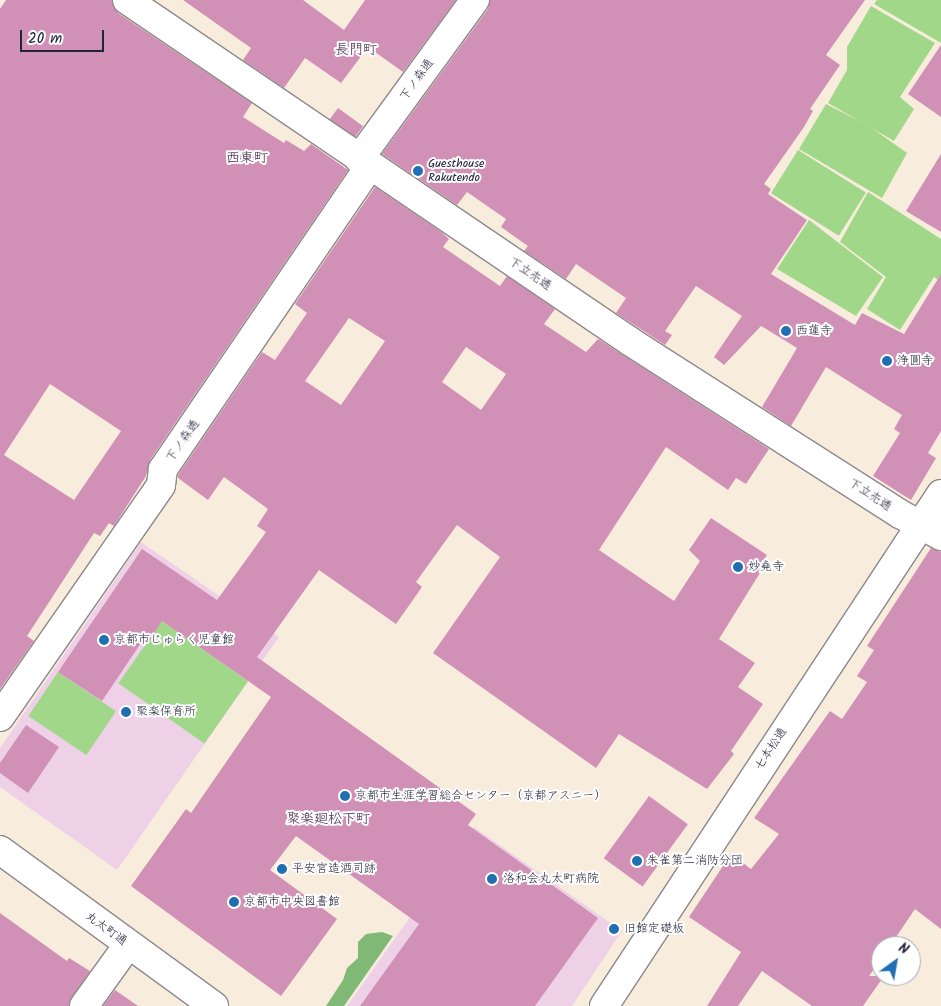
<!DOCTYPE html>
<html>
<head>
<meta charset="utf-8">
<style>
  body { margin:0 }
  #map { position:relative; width:941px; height:1006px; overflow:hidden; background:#f8eddd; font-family:Kalam,"Klee One",sans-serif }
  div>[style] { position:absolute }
  .built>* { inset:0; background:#eed0e7 }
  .green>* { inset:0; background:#a0d789; transform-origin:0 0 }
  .forest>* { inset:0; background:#80b875 }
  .building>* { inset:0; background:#d191b6; transform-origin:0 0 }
  .roads { filter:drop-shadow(1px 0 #8d888c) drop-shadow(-1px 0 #8d888c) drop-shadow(0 1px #8d888c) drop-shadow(0 -1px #8d888c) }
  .street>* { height:28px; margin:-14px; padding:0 14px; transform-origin:14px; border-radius:14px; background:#fff }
  .secondary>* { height:28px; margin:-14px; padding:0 14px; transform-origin:14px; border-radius:14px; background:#fff }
  .primary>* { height:28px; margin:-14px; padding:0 14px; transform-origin:14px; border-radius:14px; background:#fff }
  .dots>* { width:14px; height:14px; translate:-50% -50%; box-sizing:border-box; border:2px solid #fff; border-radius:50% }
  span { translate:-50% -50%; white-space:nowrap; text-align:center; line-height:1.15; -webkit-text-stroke:4px #fff; paint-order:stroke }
  .street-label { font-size:12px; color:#22223b }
  .poi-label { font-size:12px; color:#22223b }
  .left { translate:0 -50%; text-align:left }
  .neighbourhood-label { font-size:14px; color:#5f4966; font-weight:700 }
  .north { position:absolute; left:871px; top:936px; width:50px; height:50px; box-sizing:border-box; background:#fff; border:1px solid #a7a7b1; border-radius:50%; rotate:32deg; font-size:14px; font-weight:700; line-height:20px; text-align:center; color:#22223b }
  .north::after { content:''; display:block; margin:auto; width:18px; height:22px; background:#1f6fb2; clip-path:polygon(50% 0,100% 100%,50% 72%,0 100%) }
  .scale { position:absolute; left:20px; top:30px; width:84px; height:22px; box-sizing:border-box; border:2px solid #22223b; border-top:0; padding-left:6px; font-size:15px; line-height:18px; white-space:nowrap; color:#22223b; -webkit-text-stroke:4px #fff; paint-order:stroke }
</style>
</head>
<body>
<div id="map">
  <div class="built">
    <div style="clip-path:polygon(141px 542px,279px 637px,117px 870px,0 787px,0 748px)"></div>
    <div style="clip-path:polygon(474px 827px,622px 931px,572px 1006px,347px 1006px)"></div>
  </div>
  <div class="green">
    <div style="clip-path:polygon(877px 0,941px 0,941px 43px,874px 4px)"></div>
    <div style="clip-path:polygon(871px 6px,935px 43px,900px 97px,914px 109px,894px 141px,828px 103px,847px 70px,847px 47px)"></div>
    <div style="clip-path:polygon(826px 104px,869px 126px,907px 153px,882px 198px,799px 149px)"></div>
    <div style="left:798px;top:150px;width:80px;height:51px;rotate:32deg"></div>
    <div style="clip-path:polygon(868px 192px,941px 239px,941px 282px,934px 277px,900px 330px,867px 309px,886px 277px,840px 242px)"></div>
    <div style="clip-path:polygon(809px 220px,883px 277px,856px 316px,777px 269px)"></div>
    <div style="left:162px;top:621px;width:105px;height:76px;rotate:35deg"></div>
    <div style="left:58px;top:672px;width:70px;height:53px;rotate:34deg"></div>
  </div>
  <div class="forest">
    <div style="clip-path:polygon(382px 932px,393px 936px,344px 1006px,326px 1006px,343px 980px,347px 968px,358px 958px,358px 942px,366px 934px)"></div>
  </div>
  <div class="building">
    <div style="clip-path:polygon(evenodd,6px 0,112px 0,118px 13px,252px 103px,243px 117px,284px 143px,286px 140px,304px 151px,311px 144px,348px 170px,150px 460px,146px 476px,114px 526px,109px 523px,100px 536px,94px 533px,27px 636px,34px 641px,0 689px,0 9px,6px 0,50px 384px,121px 431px,74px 500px,4px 455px,50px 384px)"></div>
    <div style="clip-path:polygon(183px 0,303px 0,344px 30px,365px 0,456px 0,403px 72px,368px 47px,341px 83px,305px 58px,284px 88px,243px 60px,251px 48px)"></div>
    <div style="clip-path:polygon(490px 0,865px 0,826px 55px,840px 65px,810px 109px,813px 111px,804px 127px,764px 184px,771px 189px,768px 194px,807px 220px,771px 274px,855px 325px,862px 313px,904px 334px,941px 274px,941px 431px,928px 453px,936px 458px,911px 500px,873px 476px,900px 433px,894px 429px,902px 415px,826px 367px,791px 426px,762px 407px,797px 348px,761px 326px,724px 365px,714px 357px,742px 316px,696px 286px,665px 331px,672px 335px,665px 345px,616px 313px,626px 298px,576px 264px,566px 279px,524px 251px,528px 246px,501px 227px,506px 219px,467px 192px,457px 205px,382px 154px,488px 9px)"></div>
    <div style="clip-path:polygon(941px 45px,941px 117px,908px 94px)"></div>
    <div style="left:338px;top:108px;width:31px;height:14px;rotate:36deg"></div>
    <div style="clip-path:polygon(941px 154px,941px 232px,906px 211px)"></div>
    <div style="clip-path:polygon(evenodd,375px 187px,440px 231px,449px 239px,443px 247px,500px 286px,507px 276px,555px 309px,544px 324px,586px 352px,598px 339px,769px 449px,746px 484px,736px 478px,728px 490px,666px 447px,599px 550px,674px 601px,700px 561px,689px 550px,711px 518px,767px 555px,760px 566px,763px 568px,719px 639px,755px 663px,738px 687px,763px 704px,731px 751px,734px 754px,707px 789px,619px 734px,596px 768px,433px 653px,500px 557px,457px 525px,416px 582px,422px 587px,396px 624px,319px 570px,257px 657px,476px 814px,468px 825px,598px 918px,535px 1006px,360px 1006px,419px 924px,296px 836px,270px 870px,337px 919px,281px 996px,131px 886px,186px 809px,191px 813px,271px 697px,162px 621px,150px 640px,145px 637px,102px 701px,58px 672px,142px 549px,217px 600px,266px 532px,257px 526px,268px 509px,224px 477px,208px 500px,178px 478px,178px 475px,262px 352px,275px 360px,307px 313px,295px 304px,375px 187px,349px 318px,385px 341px,341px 405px,305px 381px,349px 318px,375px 187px,466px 347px,506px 374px,481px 410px,442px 382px,466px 347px)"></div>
    <div style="clip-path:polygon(931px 548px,941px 552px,941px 929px,915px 909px,890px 946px,881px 946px,881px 959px,869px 976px,884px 976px,863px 1006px,812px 1006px,762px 971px,738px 1006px,707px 1006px,741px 952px,689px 917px,731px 854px,751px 869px,779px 834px,754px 818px,830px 711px,842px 719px,867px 682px,857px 676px,874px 650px,867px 646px)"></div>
    <div style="clip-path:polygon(26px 725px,59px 747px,28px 793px,0 773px,0 763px)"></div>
    <div style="left:649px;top:796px;width:48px;height:77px;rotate:36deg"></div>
    <div style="clip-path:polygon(0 913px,67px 961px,69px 958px,90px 971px,69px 1006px,0 1006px)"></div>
    <div style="clip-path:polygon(115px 990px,138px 1006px,103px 1006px)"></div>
  </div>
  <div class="roads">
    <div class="street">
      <div style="left:127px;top:0;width:609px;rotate:34.16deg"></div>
      <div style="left:631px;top:342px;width:319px;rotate:32.6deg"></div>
      <div style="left:900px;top:514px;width:47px;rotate:28.2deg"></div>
      <div style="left:359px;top:159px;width:197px;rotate:-53.9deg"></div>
      <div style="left:0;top:717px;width:282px;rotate:-55.2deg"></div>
      <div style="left:161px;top:485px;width:16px;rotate:-83deg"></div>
      <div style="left:163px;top:469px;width:367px;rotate:-55.7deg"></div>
      <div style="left:84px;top:1006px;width:75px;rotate:-54.2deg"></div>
    </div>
    <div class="secondary">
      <div style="left:604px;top:1006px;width:613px;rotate:-56.65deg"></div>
    </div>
    <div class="primary">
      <div style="left:0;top:850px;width:265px;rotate:36.1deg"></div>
    </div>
  </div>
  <div class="dots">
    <div style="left:418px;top:171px;background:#1f6fb2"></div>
    <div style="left:786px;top:331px;background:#1f6fb2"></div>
    <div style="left:887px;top:361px;background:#1f6fb2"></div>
    <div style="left:738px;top:567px;background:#1f6fb2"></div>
    <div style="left:104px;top:640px;background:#1f6fb2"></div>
    <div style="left:126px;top:712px;background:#1f6fb2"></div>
    <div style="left:345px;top:796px;background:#1f6fb2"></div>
    <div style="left:637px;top:861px;background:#1f6fb2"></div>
    <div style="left:282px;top:869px;background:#1f6fb2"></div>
    <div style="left:492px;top:879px;background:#1f6fb2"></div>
    <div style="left:234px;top:902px;background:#1f6fb2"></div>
    <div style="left:614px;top:929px;background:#1f6fb2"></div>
  </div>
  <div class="street-label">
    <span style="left:417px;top:80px;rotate:-54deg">下ノ森通</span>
    <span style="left:530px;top:274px;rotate:34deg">下立売通</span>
    <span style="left:183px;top:441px;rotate:-55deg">下ノ森通</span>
    <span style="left:870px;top:495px;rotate:33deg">下立売通</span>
    <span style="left:771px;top:749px;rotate:-57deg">七本松通</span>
    <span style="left:106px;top:929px;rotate:36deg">丸太町通</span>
  </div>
  <div class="poi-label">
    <span class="left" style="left:428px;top:171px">Guesthouse<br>Rakutendo</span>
    <span class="left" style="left:796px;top:331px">西蓮寺</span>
    <span class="left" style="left:897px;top:361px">浄圓寺</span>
    <span class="left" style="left:748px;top:567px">妙堯寺</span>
    <span class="left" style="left:114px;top:640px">京都市じゅらく児童館</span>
    <span class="left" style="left:136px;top:712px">聚楽保育所</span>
    <span class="left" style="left:355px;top:796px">京都市生涯学習総合センター（京都アスニー）</span>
    <span class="left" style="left:647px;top:861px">朱雀第二消防分団</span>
    <span class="left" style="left:292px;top:869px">平安宮造酒司跡</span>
    <span class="left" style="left:503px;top:879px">洛和会丸太町病院</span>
    <span class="left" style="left:244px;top:902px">京都市中央図書館</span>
    <span class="left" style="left:624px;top:929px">旧館定礎板</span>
  </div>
  <div class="neighbourhood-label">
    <span style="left:356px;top:50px">長門町</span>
    <span style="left:247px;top:158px">西東町</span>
    <span style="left:328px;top:819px">聚楽廻松下町</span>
  </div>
  <div class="north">N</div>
  <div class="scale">20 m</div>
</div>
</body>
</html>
